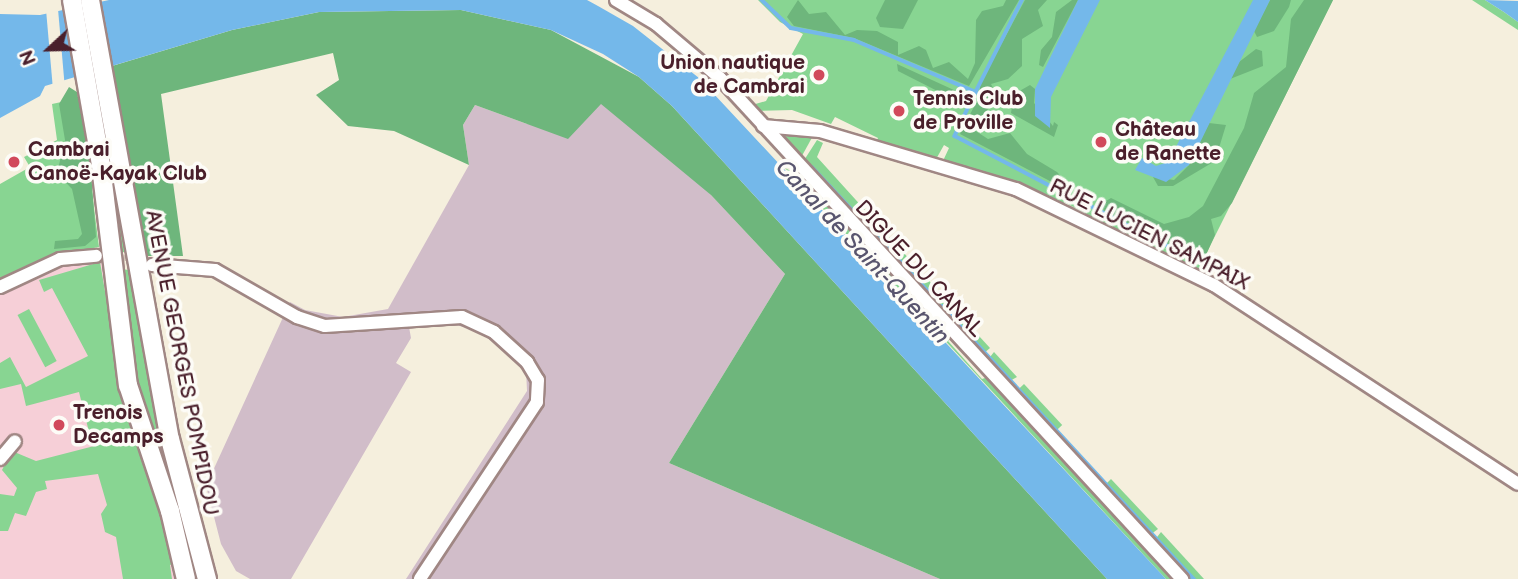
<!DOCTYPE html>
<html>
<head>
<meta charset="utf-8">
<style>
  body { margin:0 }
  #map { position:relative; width:1518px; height:579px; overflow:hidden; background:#f5efdd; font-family:"Balsamiq Sans",sans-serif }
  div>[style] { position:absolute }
  .built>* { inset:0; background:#f6cfd7 }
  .industrial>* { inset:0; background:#d1bdc9 }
  .green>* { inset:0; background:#88d592; transform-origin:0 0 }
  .forest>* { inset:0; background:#6eb67c }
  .water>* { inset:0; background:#74b8ea }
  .pier>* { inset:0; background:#f5efdd; transform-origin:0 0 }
  .stream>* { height:3.5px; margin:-1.75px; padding:0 1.75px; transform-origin:1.75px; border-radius:1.75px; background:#74b8ea }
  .minor-tunnel>* { height:12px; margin-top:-6px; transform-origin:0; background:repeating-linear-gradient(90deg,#d3c5b9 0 12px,transparent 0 18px) }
  .roads { filter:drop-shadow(2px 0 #a08784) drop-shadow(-2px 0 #a08784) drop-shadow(0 2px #a08784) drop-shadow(0 -2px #a08784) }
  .minor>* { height:12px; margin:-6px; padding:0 6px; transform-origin:6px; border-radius:6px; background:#fff }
  .secondary>* { height:18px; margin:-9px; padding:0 9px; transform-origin:9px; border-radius:9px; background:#fff }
  .dots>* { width:19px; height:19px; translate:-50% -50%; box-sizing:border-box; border:4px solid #fdfcf7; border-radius:50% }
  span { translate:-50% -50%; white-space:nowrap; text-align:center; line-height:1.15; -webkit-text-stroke:7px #fdfcf7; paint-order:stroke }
  .poi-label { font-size:21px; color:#4a1f2b; font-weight:700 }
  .right { translate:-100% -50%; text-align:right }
  .left { translate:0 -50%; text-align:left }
  .street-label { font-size:21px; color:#4a1f2b }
  .water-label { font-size:23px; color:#59556e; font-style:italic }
  .north { position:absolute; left:14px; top:14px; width:70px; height:70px; -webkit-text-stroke:5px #fdfcf7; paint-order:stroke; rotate:248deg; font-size:19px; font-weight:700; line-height:28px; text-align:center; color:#4a1f2b }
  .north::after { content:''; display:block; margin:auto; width:24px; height:32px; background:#4a1f2b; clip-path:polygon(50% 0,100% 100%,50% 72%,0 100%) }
</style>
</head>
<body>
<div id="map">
  <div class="built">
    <div style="clip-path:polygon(96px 256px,116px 261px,189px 579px,0 579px,0 287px,45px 264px)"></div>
  </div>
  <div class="industrial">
    <div style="clip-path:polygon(595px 83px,626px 104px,785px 274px,669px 463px,940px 579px,406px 579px,527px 391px,526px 370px,498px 342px,481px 332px,449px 323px,409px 327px,411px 338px,396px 363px,411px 372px,291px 579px,250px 579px,236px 571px,221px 544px,206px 486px,290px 302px,305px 310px,343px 317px,388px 309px,469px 165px,463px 125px,475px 105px,527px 124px)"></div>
  </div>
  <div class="green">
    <div style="clip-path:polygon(758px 0,1333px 0,1197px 272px,1064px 202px,1062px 206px,942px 163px,949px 148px,944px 145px,935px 161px,875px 145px,878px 138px,835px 117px,831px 124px,792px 110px,757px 111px,752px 105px,766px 101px,803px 34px,780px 22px)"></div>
    <div style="clip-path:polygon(1472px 0,1485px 0,1504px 12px,1518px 22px,1518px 30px)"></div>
    <div style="clip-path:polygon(80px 98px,99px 247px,48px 256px,0 282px,0 184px,30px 167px,24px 157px,57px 140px,52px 104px)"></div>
    <div style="clip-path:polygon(783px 134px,814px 134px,798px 163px,781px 136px)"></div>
    <div style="clip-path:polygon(817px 140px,823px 143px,817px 157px,941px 294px,926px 295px,801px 165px)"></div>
    <div style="clip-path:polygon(110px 147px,129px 253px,117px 251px,105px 148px)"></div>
    <div style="clip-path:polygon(785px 168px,797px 174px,951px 338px,948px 341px,982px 379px,988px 377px,1175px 579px,1166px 579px)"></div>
    <div style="clip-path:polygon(100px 262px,119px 373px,160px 499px,175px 563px,170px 565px,172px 579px,123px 579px,116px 537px,105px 532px,101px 514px,107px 505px,98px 474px,45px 481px,47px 489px,36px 492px,26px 516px,15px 513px,8px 531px,0 531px,0 494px,14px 496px,17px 488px,2px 470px,12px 451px,36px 461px,102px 444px,99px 433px,90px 436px,79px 392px,26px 406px,21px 384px,0 389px,0 363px,10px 357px,26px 387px,88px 356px,52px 288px,44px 292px,39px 280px)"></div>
    <div style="clip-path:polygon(119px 268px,132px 271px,172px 489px,136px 379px)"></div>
    <div style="clip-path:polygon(938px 299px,946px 300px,990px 348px,983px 354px,934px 302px)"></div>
    <div style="left:29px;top:309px;width:59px;height:13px;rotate:62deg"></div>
    <div style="clip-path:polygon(994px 352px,1017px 377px,1008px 382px,986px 362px)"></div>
    <div style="left:1024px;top:384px;width:56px;height:11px;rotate:47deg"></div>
    <div style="clip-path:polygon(1111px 479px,1158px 529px,1150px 535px,1103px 487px)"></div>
    <div style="clip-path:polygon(1161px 532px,1204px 579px,1186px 579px,1154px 541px)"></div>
  </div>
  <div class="forest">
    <div style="clip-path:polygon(798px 0,809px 14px,826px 12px,845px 35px,857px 30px,877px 31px,898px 42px,898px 55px,919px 46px,926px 50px,933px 68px,949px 62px,968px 79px,975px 63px,976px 20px,982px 11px,1003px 6px,1006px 0,1019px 0,969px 86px,854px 38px,794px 26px,787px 17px)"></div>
    <div style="clip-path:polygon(885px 0,918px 0,903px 29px,880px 27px,876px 18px)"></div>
    <div style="clip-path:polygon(1025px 0,1047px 0,1038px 10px,1043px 26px,1022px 39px,1022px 66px,1008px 79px,991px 84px,998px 98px,971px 128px,988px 139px,1010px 133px,1027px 154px,1057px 172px,1069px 185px,1067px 190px,960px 134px,980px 95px,980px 84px)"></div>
    <div style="clip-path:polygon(1072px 0,1078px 0,1043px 67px,1039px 65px,1041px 50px,1052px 37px,1056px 12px)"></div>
    <div style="clip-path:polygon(1270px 0,1291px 0,1289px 7px,1274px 31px,1257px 37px,1254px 31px)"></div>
    <div style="clip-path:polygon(1304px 0,1333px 0,1232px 203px,1221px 216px,1211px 219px,1215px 235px,1206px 255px,1197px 259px,1103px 210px,1101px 204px,1111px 198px,1164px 224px,1189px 217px,1203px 206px,1244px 128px,1254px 93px,1286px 67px,1291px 19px)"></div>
    <div style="clip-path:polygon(461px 10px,551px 30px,639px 77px,672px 106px,1107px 579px,940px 579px,669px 463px,785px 274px,711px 195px,601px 104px,568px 139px,475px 105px,463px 125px,469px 165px,394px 131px,348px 126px,316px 95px,339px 80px,333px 53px,161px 94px,183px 256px,147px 256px,112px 66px,232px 30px,319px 12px)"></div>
    <div style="clip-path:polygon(1256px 49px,1262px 51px,1263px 66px,1230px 79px,1239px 62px)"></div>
    <div style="clip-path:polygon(897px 64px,967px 96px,963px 104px,898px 71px)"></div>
    <div style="clip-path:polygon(1030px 85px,1035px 89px,1034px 103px,1053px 126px,1054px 122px,1058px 125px,1054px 137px,1011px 113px,1014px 94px)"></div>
    <div style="clip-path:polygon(69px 87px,77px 92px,90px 159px,96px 237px,85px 246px,54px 249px,55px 241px,78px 239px,82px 234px,72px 189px,57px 173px,65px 140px,59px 104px)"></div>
    <div style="clip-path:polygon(1209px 123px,1226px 125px,1215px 161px,1173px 186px,1158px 186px,1153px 177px,1174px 180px,1189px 165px)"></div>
  </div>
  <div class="water">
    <div style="clip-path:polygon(109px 0,587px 0,598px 6px,633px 26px,699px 78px,1166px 579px,1107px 579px,672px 106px,639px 77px,603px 54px,551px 30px,461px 10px,319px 12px,232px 30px,45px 86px,40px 96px,0 118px,0 14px,40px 15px)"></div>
    <div style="clip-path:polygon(1078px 0,1100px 0,1051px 97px,1050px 128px,1035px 116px,1035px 89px)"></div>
    <div style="clip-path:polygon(1253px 0,1270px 0,1189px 165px,1166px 182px,1135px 170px,1142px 158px,1156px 166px,1168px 162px)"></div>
    <div style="clip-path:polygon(1485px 0,1518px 1px,1518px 22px,1504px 12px)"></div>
  </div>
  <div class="pier">
    <div style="left:58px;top:9px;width:75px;height:12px;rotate:85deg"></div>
  </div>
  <div class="stream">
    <div style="left:762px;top:0;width:40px;rotate:44deg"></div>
    <div style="left:791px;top:28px;width:64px;rotate:10.8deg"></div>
    <div style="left:854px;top:40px;width:133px;rotate:23.1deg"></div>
    <div style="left:976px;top:92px;width:49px;rotate:115.5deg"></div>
    <div style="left:955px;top:136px;width:123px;rotate:27.6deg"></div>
    <div style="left:976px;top:91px;width:102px;rotate:-63.2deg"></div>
    <div style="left:812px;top:167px;width:171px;rotate:46.9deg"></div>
    <div style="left:1083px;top:202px;width:126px;rotate:27.4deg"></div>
    <div style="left:942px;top:306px;width:372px;rotate:47.3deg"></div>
  </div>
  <div class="minor-tunnel">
    <div style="left:96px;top:256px;width:49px;rotate:9.5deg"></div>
  </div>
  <div class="roads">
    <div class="minor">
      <div style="left:616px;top:0;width:47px;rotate:31deg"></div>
      <div style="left:656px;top:24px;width:84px;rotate:40.2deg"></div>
      <div style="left:720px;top:78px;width:682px;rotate:47.32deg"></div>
      <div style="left:763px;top:126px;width:57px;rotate:5deg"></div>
      <div style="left:820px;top:131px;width:204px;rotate:16.5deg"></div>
      <div style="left:1016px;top:189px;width:220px;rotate:25.9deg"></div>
      <div style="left:1214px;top:285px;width:363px;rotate:33.2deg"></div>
      <div style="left:152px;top:265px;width:63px;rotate:4.5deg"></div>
      <div style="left:215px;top:270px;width:95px;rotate:29.8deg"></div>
      <div style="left:297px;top:317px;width:29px;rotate:18deg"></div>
      <div style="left:325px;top:326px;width:137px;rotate:-3.8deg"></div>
      <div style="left:462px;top:317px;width:35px;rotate:25deg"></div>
      <div style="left:494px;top:332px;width:45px;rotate:42.3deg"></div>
      <div style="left:527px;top:362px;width:21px;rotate:59deg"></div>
      <div style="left:538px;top:380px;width:22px;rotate:93deg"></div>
      <div style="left:537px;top:402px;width:212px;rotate:123.5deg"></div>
      <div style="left:0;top:287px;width:66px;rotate:-25deg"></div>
      <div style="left:60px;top:259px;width:36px;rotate:-5deg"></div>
      <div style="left:0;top:459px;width:23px;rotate:-50deg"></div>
    </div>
    <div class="secondary">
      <div style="left:72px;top:0;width:160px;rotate:80deg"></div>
      <div style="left:100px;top:158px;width:229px;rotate:83deg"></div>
      <div style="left:128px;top:385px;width:133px;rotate:71.6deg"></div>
      <div style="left:170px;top:511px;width:70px;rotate:76.8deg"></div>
      <div style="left:90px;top:0;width:446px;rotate:79.7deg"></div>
      <div style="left:170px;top:439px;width:145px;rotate:75.2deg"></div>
    </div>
  </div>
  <div class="dots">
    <div style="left:819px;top:75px;background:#d1495b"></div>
    <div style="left:899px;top:111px;background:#d1495b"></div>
    <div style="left:1101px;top:142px;background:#d1495b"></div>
    <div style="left:14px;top:162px;background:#d1495b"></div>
    <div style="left:59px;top:425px;background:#d1495b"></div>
  </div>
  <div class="poi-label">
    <span class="right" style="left:805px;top:75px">Union nautique<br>de Cambrai</span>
    <span class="left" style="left:913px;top:111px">Tennis Club<br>de Proville</span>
    <span class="left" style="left:1115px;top:142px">Château<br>de Ranette</span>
    <span class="left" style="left:28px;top:162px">Cambrai<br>Canoë-Kayak Club</span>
    <span class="left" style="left:73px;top:425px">Trenois<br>Decamps</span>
  </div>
  <div class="street-label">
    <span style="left:1149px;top:235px;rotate:27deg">RUE LUCIEN SAMPAIX</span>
    <span style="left:919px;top:269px;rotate:47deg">DIGUE DU CANAL</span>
    <span style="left:181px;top:363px;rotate:79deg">AVENUE GEORGES POMPIDOU</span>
  </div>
  <div class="water-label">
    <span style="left:862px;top:252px;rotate:47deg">Canal de Saint-Quentin</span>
  </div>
  <div class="north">N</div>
</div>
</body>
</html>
